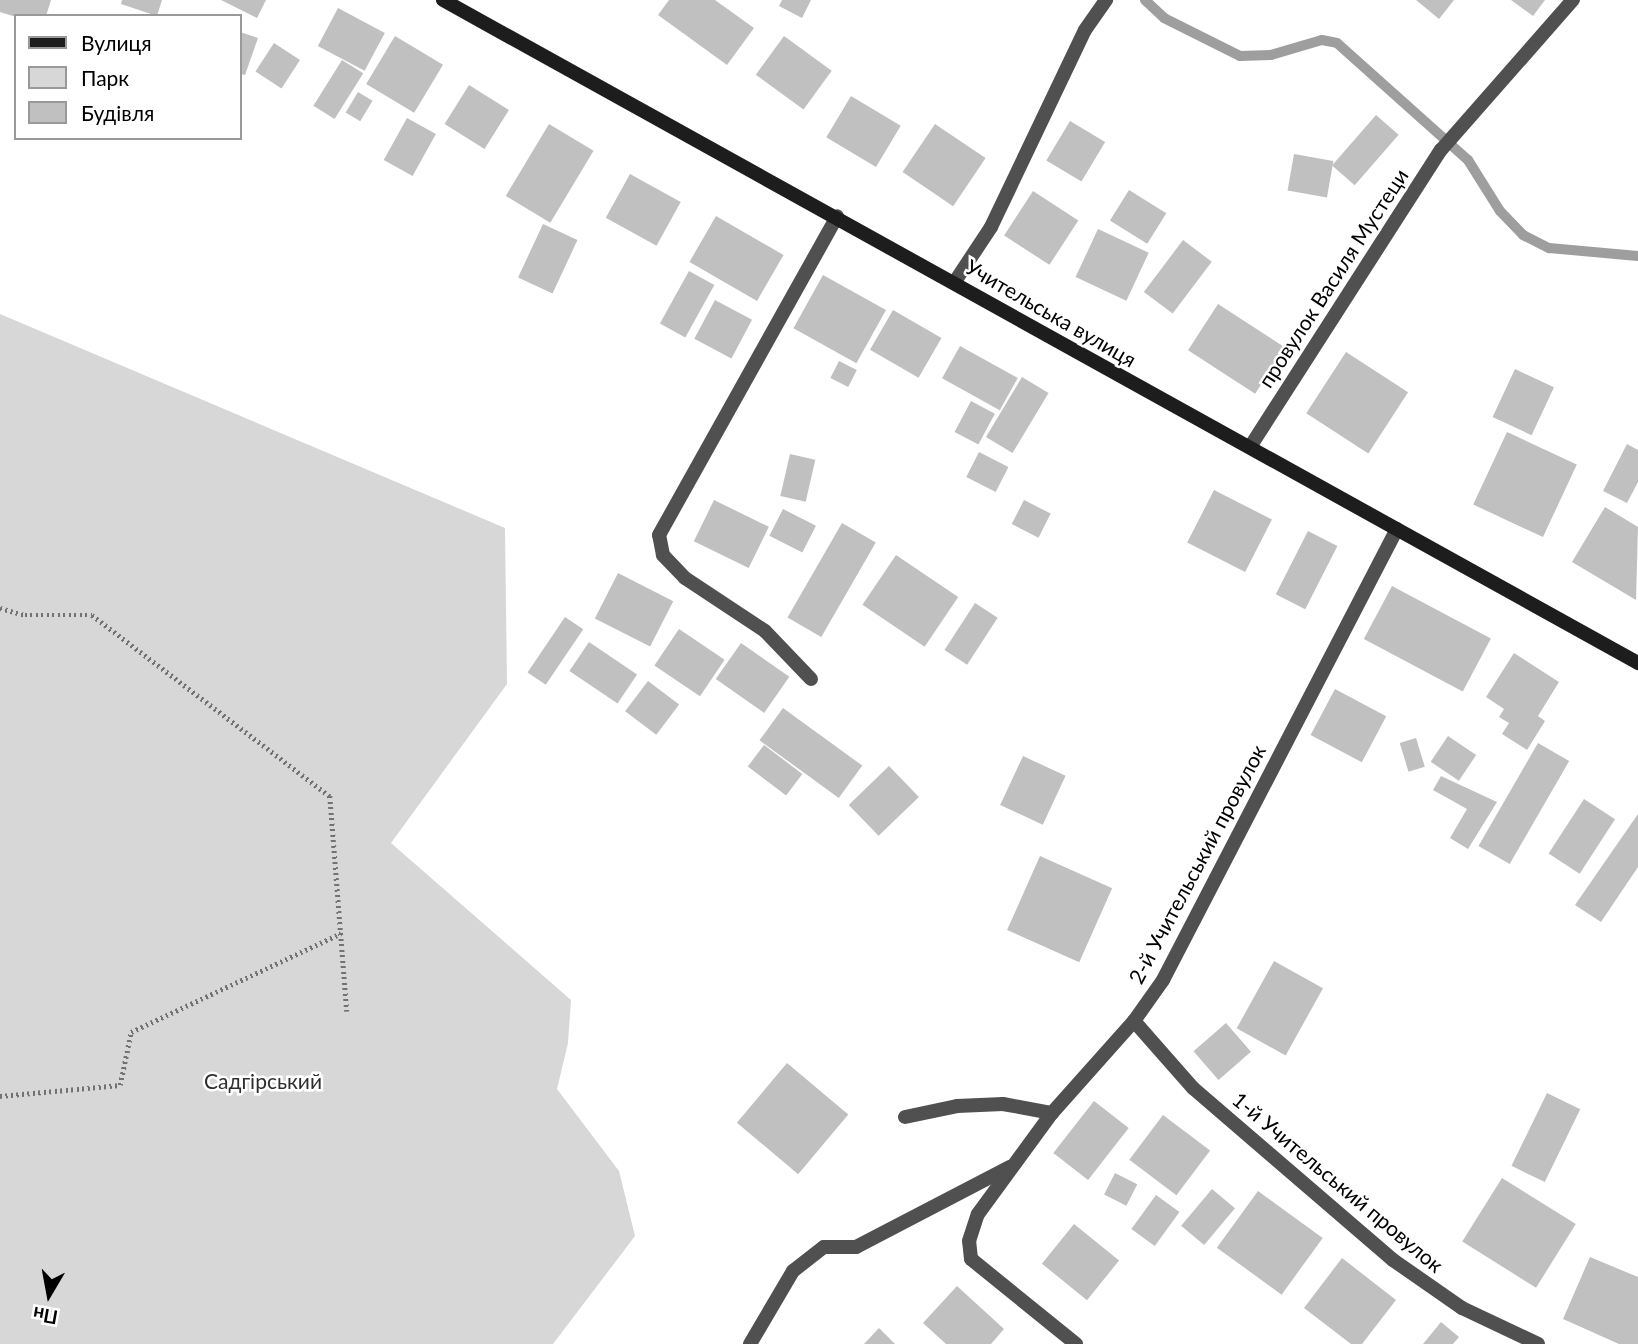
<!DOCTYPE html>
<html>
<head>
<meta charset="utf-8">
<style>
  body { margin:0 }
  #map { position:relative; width:1638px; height:1344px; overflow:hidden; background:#fff; font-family:Lato,sans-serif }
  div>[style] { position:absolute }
  .green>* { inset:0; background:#d7d7d7 }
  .stream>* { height:10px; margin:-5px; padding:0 5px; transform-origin:5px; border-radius:5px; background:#9e9e9e }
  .building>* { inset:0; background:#c0c0c0; transform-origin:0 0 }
  .path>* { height:4.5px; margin-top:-2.25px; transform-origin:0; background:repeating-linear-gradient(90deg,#727272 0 2px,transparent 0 5.5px) }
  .service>* { height:14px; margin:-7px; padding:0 7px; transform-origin:7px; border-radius:7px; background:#505050 }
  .minor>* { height:14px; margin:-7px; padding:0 7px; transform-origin:7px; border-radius:7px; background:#505050 }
  .secondary>* { height:14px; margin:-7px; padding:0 7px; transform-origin:7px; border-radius:7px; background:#1d1d1d }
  span { translate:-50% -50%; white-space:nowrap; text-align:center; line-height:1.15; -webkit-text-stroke:5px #fff; paint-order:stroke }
  .street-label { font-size:21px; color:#000 }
  .park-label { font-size:21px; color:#2e2e2e }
  .legend { position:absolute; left:14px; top:14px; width:228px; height:126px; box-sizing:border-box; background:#fff; border:2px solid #999; margin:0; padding:9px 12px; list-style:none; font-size:21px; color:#000 }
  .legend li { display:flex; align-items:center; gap:14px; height:35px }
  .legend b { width:35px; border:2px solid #999 }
  .north { position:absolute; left:14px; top:1260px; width:70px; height:70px; -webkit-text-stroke:5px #fff; paint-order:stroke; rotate:190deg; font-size:19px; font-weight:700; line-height:28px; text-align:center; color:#000 }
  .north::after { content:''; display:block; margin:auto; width:24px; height:32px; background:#000; clip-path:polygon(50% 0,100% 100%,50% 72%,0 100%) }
</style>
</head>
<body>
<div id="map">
  <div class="green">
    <div style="clip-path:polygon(0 314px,505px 528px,507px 684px,391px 843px,571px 1000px,568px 1043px,557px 1089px,619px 1171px,635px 1236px,553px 1344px,0 1344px)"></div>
  </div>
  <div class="stream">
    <div style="left:1145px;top:0;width:26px;rotate:43deg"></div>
    <div style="left:1164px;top:18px;width:85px;rotate:26.6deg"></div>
    <div style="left:1240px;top:56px;width:31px;rotate:-2deg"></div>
    <div style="left:1271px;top:55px;width:53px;rotate:-16.4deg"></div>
    <div style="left:1322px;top:40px;width:15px;rotate:11deg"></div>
    <div style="left:1337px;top:43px;width:176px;rotate:41.8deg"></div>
    <div style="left:1468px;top:160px;width:60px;rotate:57.9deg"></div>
    <div style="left:1500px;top:211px;width:33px;rotate:46deg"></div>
    <div style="left:1523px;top:235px;width:29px;rotate:27deg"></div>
    <div style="left:1549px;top:248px;width:89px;rotate:5.1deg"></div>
  </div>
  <div class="building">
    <div style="clip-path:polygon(0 0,51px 0,46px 16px,16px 17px,0 12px)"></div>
    <div style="clip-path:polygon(122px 0,162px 0,157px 16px,121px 4px)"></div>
    <div style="clip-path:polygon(221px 0,266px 0,257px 18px)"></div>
    <div style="clip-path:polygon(669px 0,715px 0,754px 28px,727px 65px,658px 15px)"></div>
    <div style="clip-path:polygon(782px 0,811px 0,802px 18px,779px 6px)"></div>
    <div style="clip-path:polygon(1416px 0,1454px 0,1439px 19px)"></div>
    <div style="clip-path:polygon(1511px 0,1545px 0,1533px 16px)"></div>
    <div style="left:338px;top:8px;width:53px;height:43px;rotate:28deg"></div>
    <div style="clip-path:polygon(240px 32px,258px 38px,245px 75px,240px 74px)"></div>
    <div style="left:395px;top:36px;width:56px;height:56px;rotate:31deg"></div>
    <div style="left:784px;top:36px;width:59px;height:48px;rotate:36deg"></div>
    <div style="left:274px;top:43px;width:31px;height:34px;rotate:33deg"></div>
    <div style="left:342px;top:60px;width:25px;height:54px;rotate:32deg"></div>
    <div style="left:469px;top:85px;width:47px;height:46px;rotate:32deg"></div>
    <div style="left:358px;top:92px;width:17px;height:24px;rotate:31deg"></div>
    <div style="left:851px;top:96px;width:58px;height:48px;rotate:31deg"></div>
    <div style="left:1376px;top:115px;width:30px;height:67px;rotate:41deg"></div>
    <div style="left:407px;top:118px;width:33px;height:48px;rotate:29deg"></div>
    <div style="left:1070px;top:121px;width:41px;height:46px;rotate:31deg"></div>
    <div style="left:549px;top:124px;width:52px;height:84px;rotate:31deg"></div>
    <div style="left:935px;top:124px;width:61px;height:58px;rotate:34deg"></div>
    <div style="left:1294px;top:154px;width:40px;height:37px;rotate:10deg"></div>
    <div style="left:630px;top:174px;width:58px;height:50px;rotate:29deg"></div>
    <div style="left:1129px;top:190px;width:44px;height:36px;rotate:32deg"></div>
    <div style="left:1033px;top:191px;width:54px;height:53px;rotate:33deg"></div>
    <div style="left:716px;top:216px;width:78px;height:53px;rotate:30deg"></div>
    <div style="left:543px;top:224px;width:38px;height:59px;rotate:25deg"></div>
    <div style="left:1098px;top:229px;width:56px;height:53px;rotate:25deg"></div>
    <div style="left:1183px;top:240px;width:36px;height:65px;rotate:37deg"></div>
    <div style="left:689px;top:271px;width:29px;height:60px;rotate:29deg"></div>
    <div style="left:823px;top:275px;width:72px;height:61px;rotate:29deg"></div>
    <div style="left:715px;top:300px;width:42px;height:44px;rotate:28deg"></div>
    <div style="left:1218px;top:304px;width:80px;height:55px;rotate:33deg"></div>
    <div style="left:893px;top:310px;width:56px;height:46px;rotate:30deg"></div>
    <div style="left:960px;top:346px;width:66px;height:37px;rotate:29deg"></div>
    <div style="left:1346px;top:352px;width:74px;height:73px;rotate:33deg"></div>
    <div style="left:839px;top:361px;width:20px;height:19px;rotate:27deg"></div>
    <div style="left:1515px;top:369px;width:43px;height:53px;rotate:25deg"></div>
    <div style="left:1022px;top:377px;width:31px;height:70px;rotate:31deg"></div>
    <div style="left:971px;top:401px;width:27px;height:35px;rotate:28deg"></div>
    <div style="left:1507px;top:432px;width:77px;height:80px;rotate:25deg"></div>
    <div style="clip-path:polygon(1627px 444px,1638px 450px,1638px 482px,1627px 503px,1603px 491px)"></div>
    <div style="left:979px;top:452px;width:33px;height:28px;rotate:27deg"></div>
    <div style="left:790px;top:454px;width:26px;height:43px;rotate:13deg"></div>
    <div style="left:1214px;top:490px;width:65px;height:59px;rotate:27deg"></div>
    <div style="left:714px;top:500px;width:61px;height:46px;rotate:26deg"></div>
    <div style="left:1024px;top:500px;width:30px;height:27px;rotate:27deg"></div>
    <div style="clip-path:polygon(1605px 507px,1638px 527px,1636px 600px,1572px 562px)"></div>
    <div style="left:783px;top:509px;width:37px;height:30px;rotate:27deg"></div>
    <div style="left:842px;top:523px;width:39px;height:109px;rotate:30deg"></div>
    <div style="left:1308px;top:531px;width:33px;height:71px;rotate:27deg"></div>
    <div style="left:896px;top:555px;width:75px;height:60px;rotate:34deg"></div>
    <div style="left:618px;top:573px;width:62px;height:51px;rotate:27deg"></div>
    <div style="left:1392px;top:586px;width:112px;height:60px;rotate:28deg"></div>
    <div style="left:975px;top:603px;width:27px;height:56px;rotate:33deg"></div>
    <div style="left:565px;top:617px;width:22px;height:67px;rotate:34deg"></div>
    <div style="left:679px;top:629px;width:55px;height:44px;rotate:34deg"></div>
    <div style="left:589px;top:642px;width:58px;height:35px;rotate:34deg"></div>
    <div style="left:741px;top:643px;width:59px;height:44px;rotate:35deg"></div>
    <div style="clip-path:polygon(1514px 653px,1559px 682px,1538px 716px,1545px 721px,1527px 750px,1502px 734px,1509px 723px,1499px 717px,1504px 709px,1486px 697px)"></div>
    <div style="left:648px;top:681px;width:39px;height:38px;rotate:37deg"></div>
    <div style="left:1335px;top:689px;width:58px;height:52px;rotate:28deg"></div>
    <div style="left:783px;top:708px;width:98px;height:40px;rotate:36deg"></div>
    <div style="left:1448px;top:736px;width:34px;height:31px;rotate:34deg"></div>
    <div style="left:1416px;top:738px;width:30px;height:17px;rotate:73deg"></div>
    <div style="left:1538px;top:743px;width:36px;height:119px;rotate:30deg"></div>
    <div style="left:764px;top:745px;width:48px;height:27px;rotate:37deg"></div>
    <div style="left:1023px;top:756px;width:47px;height:54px;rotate:25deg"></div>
    <div style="left:889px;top:766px;width:43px;height:56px;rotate:46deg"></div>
    <div style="clip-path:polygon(1441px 776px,1497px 802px,1468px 849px,1450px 838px,1467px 809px,1433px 790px)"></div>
    <div style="left:1584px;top:799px;width:37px;height:65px;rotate:33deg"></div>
    <div style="clip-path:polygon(1638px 814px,1638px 867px,1601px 922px,1575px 905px)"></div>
    <div style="left:1040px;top:856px;width:79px;height:81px;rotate:24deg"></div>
    <div style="left:1274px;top:961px;width:56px;height:77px;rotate:29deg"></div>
    <div style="left:1226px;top:1023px;width:38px;height:43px;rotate:49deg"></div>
    <div style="left:787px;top:1063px;width:80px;height:78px;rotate:40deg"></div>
    <div style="left:1547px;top:1093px;width:37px;height:81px;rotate:26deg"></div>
    <div style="left:1094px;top:1101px;width:44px;height:66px;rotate:38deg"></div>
    <div style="left:1163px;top:1115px;width:59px;height:56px;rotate:37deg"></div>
    <div style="left:1115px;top:1173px;width:25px;height:24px;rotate:27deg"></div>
    <div style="left:1502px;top:1178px;width:87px;height:75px;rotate:32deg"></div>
    <div style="left:1212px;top:1189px;width:30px;height:48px;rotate:40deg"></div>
    <div style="left:1258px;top:1191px;width:80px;height:70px;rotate:36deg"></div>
    <div style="left:1156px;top:1195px;width:29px;height:42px;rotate:36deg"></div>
    <div style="left:1074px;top:1224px;width:58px;height:51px;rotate:39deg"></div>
    <div style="clip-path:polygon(1590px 1257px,1638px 1277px,1638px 1344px,1619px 1344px,1563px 1319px)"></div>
    <div style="clip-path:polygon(1342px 1258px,1396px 1300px,1362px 1344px,1351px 1344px,1304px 1308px)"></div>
    <div style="clip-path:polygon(957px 1286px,1004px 1329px,991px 1344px,946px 1344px,923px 1323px)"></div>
    <div style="clip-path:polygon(1441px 1322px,1459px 1337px,1453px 1344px,1423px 1344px)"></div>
    <div style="clip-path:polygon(879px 1328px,895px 1344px,864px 1344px)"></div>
  </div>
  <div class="path">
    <div style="left:0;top:608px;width:26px;rotate:16deg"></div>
    <div style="left:25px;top:615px;width:67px"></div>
    <div style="left:92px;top:615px;width:299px;rotate:37.3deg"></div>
    <div style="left:330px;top:796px;width:216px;rotate:85.5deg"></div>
    <div style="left:0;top:1096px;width:121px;rotate:-5.2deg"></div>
    <div style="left:120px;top:1085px;width:54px;rotate:-78.3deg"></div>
    <div style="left:131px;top:1032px;width:232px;rotate:-25.2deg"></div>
  </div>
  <div class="service">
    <div style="left:954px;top:283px;width:67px;rotate:-56.5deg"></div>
    <div style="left:991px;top:227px;width:218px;rotate:-64.5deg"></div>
    <div style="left:1085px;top:30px;width:37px;rotate:-55deg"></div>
    <div style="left:811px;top:679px;width:66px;rotate:-133.8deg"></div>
    <div style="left:765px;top:631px;width:96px;rotate:-146.5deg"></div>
    <div style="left:685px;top:578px;width:32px;rotate:-134deg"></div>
    <div style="left:663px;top:555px;width:20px;rotate:-101deg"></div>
    <div style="left:659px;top:535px;width:365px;rotate:-60.8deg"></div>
  </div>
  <div class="minor">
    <div style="left:1250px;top:447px;width:353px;rotate:-57.3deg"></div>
    <div style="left:1441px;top:150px;width:200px;rotate:-48.7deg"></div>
    <div style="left:1134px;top:1021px;width:89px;rotate:48.6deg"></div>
    <div style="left:1193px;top:1088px;width:264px;rotate:40.7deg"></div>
    <div style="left:1393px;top:1260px;width:84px;rotate:34.8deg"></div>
    <div style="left:1462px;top:1308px;width:84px;rotate:25.3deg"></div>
    <div style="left:905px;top:1117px;width:53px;rotate:-11.9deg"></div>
    <div style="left:957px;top:1106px;width:46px;rotate:-2.5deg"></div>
    <div style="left:1003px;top:1104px;width:50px;rotate:10.4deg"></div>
    <div style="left:750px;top:1344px;width:85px;rotate:-59.5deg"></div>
    <div style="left:793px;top:1271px;width:39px;rotate:-38deg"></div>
    <div style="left:824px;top:1247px;width:32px"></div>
    <div style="left:856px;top:1247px;width:174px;rotate:-27.5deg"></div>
    <div style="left:1076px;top:1344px;width:135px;rotate:-141deg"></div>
    <div style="left:971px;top:1259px;width:18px;rotate:-96deg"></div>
    <div style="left:969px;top:1241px;width:28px;rotate:-72deg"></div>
    <div style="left:978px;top:1214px;width:125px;rotate:-53.8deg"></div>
    <div style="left:1052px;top:1113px;width:123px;rotate:-48.3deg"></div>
    <div style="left:1134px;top:1021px;width:50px;rotate:-54.7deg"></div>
    <div style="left:1163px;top:980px;width:508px;rotate:-62.58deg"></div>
  </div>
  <div class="secondary">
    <div style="left:443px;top:0;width:1367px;rotate:29.02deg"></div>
  </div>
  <div class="street-label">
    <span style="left:1333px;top:278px;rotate:-57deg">провулок Василя Мустеци</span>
    <span style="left:1051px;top:313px;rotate:30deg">Учительська вулиця</span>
    <span style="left:1197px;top:864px;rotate:-62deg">2-й Учительський провулок</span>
    <span style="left:1338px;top:1182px;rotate:40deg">1-й Учительський провулок</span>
  </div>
  <div class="park-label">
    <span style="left:263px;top:1081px">Садгірський</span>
  </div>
  <ul class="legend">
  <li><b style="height:9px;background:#1d1d1d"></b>Вулиця</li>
  <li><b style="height:19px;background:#d7d7d7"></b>Парк</li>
  <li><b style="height:19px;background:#c0c0c0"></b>Будівля</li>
  </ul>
  <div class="north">Пн</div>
</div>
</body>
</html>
